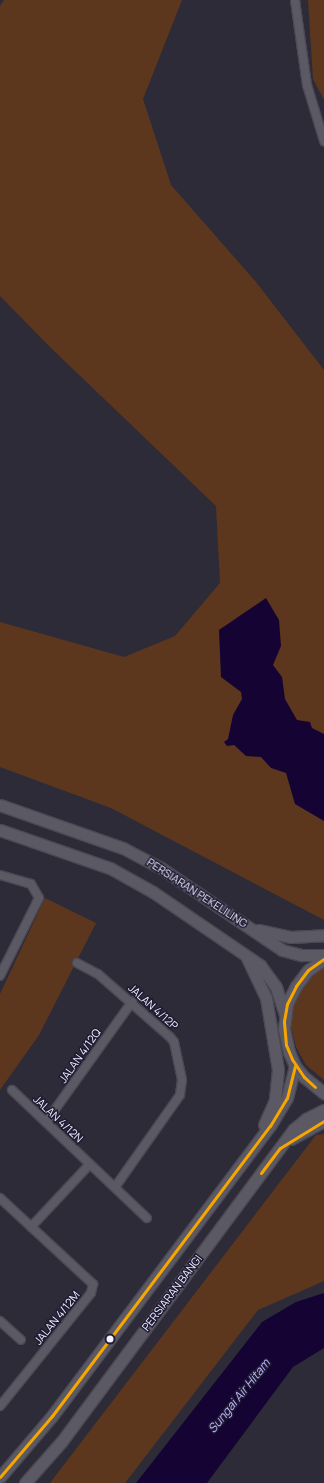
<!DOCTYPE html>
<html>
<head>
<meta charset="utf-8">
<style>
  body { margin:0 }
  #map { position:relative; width:324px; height:1483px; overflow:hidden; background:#2e2b38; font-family:Manrope,sans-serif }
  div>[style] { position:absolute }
  .green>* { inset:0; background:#5c371d }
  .water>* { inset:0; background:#150433 }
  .roads { filter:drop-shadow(1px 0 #4b4854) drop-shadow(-1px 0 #4b4854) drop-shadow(0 1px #4b4854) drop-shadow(0 -1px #4b4854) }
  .street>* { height:8px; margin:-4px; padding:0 4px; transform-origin:4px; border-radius:4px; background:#5b5963 }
  .secondary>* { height:11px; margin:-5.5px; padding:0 5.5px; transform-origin:5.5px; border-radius:5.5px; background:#5b5963 }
  .bus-1>* { height:3px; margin:-1.5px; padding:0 1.5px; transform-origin:1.5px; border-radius:1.5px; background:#f7a600 }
  .dots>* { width:11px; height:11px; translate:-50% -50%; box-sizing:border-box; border:2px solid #201b34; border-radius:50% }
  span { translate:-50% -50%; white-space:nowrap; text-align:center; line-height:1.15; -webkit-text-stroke:3px #201b34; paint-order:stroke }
  .street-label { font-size:11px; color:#f2f1ff }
  .water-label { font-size:12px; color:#c1b5fe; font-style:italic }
</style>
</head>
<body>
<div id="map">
  <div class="green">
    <div style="clip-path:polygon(4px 0,182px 0,143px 99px,171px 185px,256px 282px,324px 370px,324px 920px,111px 808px,0 767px,0 622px,124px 657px,175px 636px,220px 583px,216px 506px,50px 347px,0 296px,0 6px)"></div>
    <div style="clip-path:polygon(308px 0,324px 0,324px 100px,313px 79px)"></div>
    <div style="clip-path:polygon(45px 898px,96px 923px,39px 1035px,0 1090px,0 994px)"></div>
    <div style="clip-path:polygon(324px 966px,324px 1080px,306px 1065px,296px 1047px,291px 1026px,294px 1005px,302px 986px)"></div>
    <div style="clip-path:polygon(324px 1134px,324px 1281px,258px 1310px,125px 1483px,50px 1483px,316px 1135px)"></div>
  </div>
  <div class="water">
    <div style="clip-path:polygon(266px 598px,279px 620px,281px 646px,273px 665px,282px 677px,285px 699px,297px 720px,310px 722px,312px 728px,324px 734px,324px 821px,295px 804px,286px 773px,271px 768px,261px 757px,246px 756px,234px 745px,227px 746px,224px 742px,228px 739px,233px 715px,242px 699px,241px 692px,221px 677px,219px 630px)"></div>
    <div style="clip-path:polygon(324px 1293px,324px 1348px,293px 1367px,207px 1483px,136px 1483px,262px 1322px,296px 1302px)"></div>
  </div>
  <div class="roads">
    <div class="street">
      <div style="left:295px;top:0;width:86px;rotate:82deg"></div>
      <div style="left:307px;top:85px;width:59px;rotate:73.1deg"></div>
      <div style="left:0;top:875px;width:32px;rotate:16deg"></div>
      <div style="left:31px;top:884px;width:16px;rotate:60deg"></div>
      <div style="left:39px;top:898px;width:87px;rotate:116.6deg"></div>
      <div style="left:77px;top:963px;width:24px;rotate:28deg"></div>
      <div style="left:98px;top:974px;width:96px;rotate:41.2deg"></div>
      <div style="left:170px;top:1037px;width:6px;rotate:51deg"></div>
      <div style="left:174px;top:1042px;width:39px;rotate:78deg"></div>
      <div style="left:182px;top:1080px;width:15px;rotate:98deg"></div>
      <div style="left:180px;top:1095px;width:113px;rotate:125.2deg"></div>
      <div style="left:12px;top:1090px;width:186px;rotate:43.5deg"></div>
      <div style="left:46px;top:1122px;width:148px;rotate:-54.4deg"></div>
      <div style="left:0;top:1198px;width:127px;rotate:42.8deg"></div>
      <div style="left:93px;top:1284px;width:9px;rotate:103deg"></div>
      <div style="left:91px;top:1293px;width:145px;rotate:128.8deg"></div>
      <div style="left:31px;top:1227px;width:86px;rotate:-46.9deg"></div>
      <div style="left:0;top:1321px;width:28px;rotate:42deg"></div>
    </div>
    <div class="secondary">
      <div style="left:0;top:805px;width:130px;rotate:19.3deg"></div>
      <div style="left:123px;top:848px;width:43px;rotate:27.8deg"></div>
      <div style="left:161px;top:868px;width:146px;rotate:34.1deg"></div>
      <div style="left:282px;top:950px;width:20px;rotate:15deg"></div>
      <div style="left:301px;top:955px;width:23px"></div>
      <div style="left:0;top:830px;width:116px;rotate:19.1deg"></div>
      <div style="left:110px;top:868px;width:49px;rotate:29.2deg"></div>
      <div style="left:153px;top:892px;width:130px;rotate:34.3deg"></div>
      <div style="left:260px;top:965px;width:27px;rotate:54deg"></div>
      <div style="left:276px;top:987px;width:28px;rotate:72deg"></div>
      <div style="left:258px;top:930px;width:34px;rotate:12deg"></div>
      <div style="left:291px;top:937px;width:33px;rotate:-3deg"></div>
      <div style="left:247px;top:958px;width:44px;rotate:64.6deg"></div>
      <div style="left:266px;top:998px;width:73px;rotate:80.5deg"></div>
      <div style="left:278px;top:1070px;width:30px;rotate:96deg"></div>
      <div style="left:275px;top:1100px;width:27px;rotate:114deg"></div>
      <div style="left:324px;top:959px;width:19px;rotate:145deg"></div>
      <div style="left:308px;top:970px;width:20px;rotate:127deg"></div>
      <div style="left:296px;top:986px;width:20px;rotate:117deg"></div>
      <div style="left:287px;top:1004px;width:25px;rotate:97deg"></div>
      <div style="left:284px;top:1029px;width:24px;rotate:78deg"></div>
      <div style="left:289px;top:1052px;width:15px;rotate:67deg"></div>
      <div style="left:295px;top:1066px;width:14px;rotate:51deg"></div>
      <div style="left:304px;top:1077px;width:26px;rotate:39deg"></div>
      <div style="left:291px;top:1139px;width:38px;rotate:-29deg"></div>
      <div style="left:0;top:1477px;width:80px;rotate:-49.6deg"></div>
      <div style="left:52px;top:1416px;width:363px;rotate:-53.1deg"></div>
      <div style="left:270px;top:1126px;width:33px;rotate:-59deg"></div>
      <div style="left:287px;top:1098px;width:33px;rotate:-76deg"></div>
      <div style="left:25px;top:1483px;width:56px;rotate:-48.6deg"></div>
      <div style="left:62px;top:1441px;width:389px;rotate:-53.4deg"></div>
      <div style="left:294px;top:1129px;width:16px;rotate:-40deg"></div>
      <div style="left:306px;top:1119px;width:20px;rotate:-27deg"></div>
    </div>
  </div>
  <div class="bus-1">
    <div style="left:315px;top:1087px;width:15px;rotate:-138deg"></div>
    <div style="left:304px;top:1077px;width:22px;rotate:-124deg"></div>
    <div style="left:292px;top:1059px;width:15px;rotate:-113deg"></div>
    <div style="left:286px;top:1045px;width:24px;rotate:-95deg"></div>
    <div style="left:284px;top:1021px;width:17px;rotate:-80deg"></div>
    <div style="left:287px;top:1004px;width:20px;rotate:-63deg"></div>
    <div style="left:296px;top:986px;width:20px;rotate:-53deg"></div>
    <div style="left:308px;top:970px;width:19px;rotate:-35deg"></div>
    <div style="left:261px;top:1173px;width:31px;rotate:-53deg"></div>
    <div style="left:280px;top:1148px;width:52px;rotate:-31.5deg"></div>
    <div style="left:0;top:1477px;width:80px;rotate:-49.6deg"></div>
    <div style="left:52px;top:1416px;width:363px;rotate:-53.1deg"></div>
    <div style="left:270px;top:1126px;width:33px;rotate:-59deg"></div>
    <div style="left:287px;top:1098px;width:33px;rotate:-76deg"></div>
  </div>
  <div class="dots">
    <div style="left:110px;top:1339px;background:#f2f1ff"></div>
  </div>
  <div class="street-label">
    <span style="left:197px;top:893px;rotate:33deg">PERSIARAN PEKELILING</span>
    <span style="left:153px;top:1007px;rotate:42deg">JALAN 4/12P</span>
    <span style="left:80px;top:1056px;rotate:-55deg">JALAN 4/12Q</span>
    <span style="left:58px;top:1119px;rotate:43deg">JALAN 4/12N</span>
    <span style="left:172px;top:1293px;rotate:-53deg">PERSIARAN BANGI</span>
    <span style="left:57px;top:1318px;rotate:-51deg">JALAN 4/12M</span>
  </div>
  <div class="water-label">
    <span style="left:239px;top:1396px;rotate:-51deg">Sungai Air Hitam</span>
  </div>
</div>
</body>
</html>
